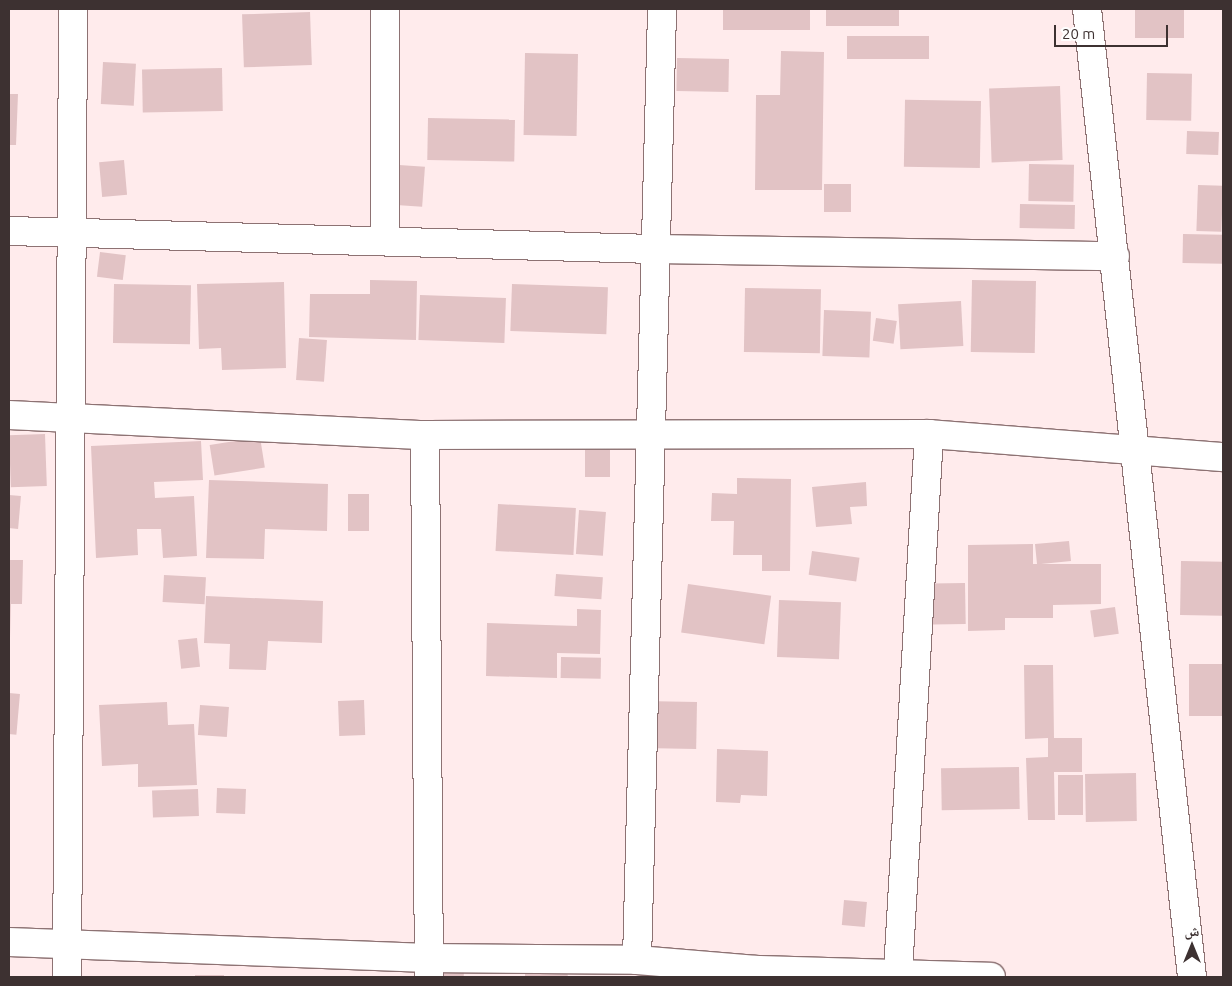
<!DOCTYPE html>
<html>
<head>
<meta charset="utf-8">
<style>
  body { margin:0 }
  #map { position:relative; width:1232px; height:986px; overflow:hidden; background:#ffebec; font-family:Ubuntu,"Noto Naskh Arabic",sans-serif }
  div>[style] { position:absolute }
  .building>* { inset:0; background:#e2c3c5; transform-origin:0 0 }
  .roads { filter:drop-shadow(1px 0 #8d7273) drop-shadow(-1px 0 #8d7273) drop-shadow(0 1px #8d7273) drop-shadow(0 -1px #8d7273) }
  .minor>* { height:28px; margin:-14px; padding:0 14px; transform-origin:14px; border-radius:14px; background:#fff }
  span { translate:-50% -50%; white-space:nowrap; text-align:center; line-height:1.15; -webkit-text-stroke:4.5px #fefefe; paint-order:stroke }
  .frame { position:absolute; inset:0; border:10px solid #3d3131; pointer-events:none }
  .north { position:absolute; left:1167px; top:921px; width:50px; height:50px; -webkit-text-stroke:4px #fefefe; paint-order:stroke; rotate:0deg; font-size:14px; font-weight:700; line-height:20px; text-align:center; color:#3d3131 }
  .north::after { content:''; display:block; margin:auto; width:18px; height:22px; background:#3d3131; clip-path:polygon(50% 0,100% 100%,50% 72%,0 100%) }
  .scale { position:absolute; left:1054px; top:25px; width:114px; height:22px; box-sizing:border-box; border:2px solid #3d3131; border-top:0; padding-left:6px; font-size:15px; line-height:18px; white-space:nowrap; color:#3d3131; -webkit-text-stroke:4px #fefefe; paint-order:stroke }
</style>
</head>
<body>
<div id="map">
  <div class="building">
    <div style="left:723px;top:9px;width:87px;height:21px"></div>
    <div style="left:826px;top:9px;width:73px;height:17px"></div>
    <div style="left:1135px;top:9px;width:49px;height:29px"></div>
    <div style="left:310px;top:12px;width:53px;height:68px;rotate:88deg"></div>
    <div style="left:929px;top:36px;width:23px;height:82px;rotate:90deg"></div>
    <div style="clip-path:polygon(781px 51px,824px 52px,822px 190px,755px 190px,756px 95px,780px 95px)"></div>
    <div style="left:525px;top:53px;width:53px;height:82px;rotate:1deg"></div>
    <div style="left:677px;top:58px;width:52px;height:33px;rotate:1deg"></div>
    <div style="left:103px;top:62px;width:33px;height:42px;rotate:3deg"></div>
    <div style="left:222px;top:68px;width:43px;height:80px;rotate:89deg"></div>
    <div style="left:1147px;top:73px;width:45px;height:47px;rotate:1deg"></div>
    <div style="left:1060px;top:86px;width:74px;height:71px;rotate:88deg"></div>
    <div style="clip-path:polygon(9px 94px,18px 94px,16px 145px,9px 145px)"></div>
    <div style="left:981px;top:101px;width:67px;height:76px;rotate:91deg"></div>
    <div style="left:428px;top:118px;width:87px;height:42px;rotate:1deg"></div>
    <div style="left:1187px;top:131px;width:32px;height:23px;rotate:2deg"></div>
    <div style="left:124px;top:160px;width:35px;height:25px;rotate:85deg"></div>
    <div style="left:1029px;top:164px;width:45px;height:37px;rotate:1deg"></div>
    <div style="left:399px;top:165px;width:26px;height:40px;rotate:4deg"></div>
    <div style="left:824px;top:184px;width:27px;height:28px"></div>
    <div style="left:1198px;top:185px;width:25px;height:46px;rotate:2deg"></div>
    <div style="left:1020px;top:204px;width:55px;height:24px;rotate:1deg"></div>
    <div style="left:1183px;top:234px;width:40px;height:29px;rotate:1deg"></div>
    <div style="left:100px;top:252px;width:26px;height:25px;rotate:7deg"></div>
    <div style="clip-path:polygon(370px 280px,417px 281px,416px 340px,309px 337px,310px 294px,370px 294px)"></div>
    <div style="left:972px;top:280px;width:64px;height:72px;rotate:1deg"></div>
    <div style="clip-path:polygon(284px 282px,286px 368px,222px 370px,221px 348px,199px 349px,197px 284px)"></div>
    <div style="left:114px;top:284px;width:77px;height:59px;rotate:1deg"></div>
    <div style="left:512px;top:284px;width:96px;height:47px;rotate:2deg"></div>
    <div style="left:745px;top:288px;width:76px;height:64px;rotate:1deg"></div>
    <div style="left:420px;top:295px;width:86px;height:45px;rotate:2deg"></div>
    <div style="left:961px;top:301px;width:45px;height:63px;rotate:87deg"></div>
    <div style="left:824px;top:310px;width:47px;height:46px;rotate:2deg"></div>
    <div style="left:876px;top:318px;width:21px;height:23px;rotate:8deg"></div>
    <div style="left:299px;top:338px;width:28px;height:42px;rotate:4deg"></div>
    <div style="left:45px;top:434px;width:52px;height:36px;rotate:88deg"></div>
    <div style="left:260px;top:437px;width:31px;height:51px;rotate:81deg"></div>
    <div style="clip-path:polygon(201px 441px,203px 480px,154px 482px,155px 498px,194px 496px,197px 556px,163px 558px,161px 529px,137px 529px,138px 555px,96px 558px,91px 446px)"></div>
    <div style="left:585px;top:448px;width:25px;height:29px"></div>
    <div style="clip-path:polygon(737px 478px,791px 479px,790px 571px,762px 571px,762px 555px,733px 555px,734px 521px,711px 521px,712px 493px,737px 494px)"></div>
    <div style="clip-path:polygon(209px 480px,328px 484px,327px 531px,265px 529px,264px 559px,206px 558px)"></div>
    <div style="clip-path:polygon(866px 482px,867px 506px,850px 507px,852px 524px,816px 527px,812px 487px)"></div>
    <div style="left:348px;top:494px;width:21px;height:37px"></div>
    <div style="left:9px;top:495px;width:12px;height:33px;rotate:5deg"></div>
    <div style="left:498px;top:504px;width:78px;height:47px;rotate:3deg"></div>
    <div style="left:579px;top:510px;width:27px;height:44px;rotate:4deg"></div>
    <div style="clip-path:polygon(1069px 541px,1071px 561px,1041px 564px,1101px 564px,1101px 604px,1053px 605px,1053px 618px,1005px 618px,1005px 630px,968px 631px,968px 545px,1033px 544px,1033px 564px,1037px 564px,1035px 544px)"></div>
    <div style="left:812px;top:551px;width:48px;height:24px;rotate:8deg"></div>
    <div style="clip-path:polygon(9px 560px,23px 560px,22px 604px,11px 604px,11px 638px)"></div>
    <div style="left:1181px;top:561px;width:42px;height:54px;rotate:1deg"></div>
    <div style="left:556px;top:574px;width:47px;height:22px;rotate:4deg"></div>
    <div style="left:164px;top:575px;width:42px;height:27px;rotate:3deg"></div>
    <div style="left:965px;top:583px;width:41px;height:33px;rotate:89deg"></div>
    <div style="left:688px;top:584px;width:84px;height:49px;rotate:8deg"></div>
    <div style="clip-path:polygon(206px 596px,323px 601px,322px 643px,268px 641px,266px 670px,229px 669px,230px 644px,204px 643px)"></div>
    <div style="left:779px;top:600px;width:62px;height:57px;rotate:2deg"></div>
    <div style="left:1115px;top:607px;width:27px;height:25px;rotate:82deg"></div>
    <div style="clip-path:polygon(577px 609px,601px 610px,600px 654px,557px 653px,557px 678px,486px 676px,487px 623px,577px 626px)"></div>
    <div style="left:197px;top:638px;width:29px;height:19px;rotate:84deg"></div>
    <div style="left:561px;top:657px;width:40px;height:21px;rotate:1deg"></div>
    <div style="left:1223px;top:664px;width:52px;height:34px;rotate:90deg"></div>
    <div style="clip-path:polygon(1024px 665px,1053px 665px,1054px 738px,1082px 738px,1082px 772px,1054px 772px,1055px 820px,1028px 820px,1026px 758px,1048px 757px,1048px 738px,1025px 739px)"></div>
    <div style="left:9px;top:693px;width:11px;height:41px;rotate:5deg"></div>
    <div style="left:364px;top:700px;width:35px;height:26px;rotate:88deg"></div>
    <div style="left:644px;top:701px;width:53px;height:47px;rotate:1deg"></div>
    <div style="clip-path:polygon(167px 702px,168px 725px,194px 724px,197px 785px,138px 787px,138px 764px,102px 766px,99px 705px)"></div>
    <div style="left:200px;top:705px;width:29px;height:30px;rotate:4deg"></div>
    <div style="clip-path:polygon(717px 749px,768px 751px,767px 796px,741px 795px,740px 803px,716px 802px)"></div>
    <div style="left:1019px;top:767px;width:42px;height:78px;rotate:89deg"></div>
    <div style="left:1136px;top:773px;width:48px;height:51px;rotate:89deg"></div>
    <div style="left:1058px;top:775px;width:25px;height:40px"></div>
    <div style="left:217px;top:788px;width:29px;height:25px;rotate:2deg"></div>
    <div style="left:198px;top:789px;width:27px;height:46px;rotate:88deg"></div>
    <div style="left:844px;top:900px;width:23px;height:25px;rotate:5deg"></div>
    <div style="left:437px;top:969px;width:27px;height:8px;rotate:2deg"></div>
    <div style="clip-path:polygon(567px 971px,568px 977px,525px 977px,525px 972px)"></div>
    <div style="left:195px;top:975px;width:29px;height:2px"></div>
  </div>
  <div class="roads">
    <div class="minor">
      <div style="left:1087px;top:9px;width:974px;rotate:83.81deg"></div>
      <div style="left:9px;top:231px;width:645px;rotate:1.6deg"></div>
      <div style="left:654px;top:249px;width:461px;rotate:0.9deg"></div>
      <div style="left:385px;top:241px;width:232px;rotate:-90deg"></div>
      <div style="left:9px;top:415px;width:416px;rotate:2.8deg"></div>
      <div style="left:425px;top:435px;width:504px;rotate:-0.11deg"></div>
      <div style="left:929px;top:434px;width:295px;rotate:4.5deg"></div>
      <div style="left:425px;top:435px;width:542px;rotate:89.58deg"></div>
      <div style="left:9px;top:942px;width:419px;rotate:2.2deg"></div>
      <div style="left:428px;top:958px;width:209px;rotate:0.5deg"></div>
      <div style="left:637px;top:960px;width:120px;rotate:4.8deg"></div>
      <div style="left:757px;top:970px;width:234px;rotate:1.7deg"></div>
      <div style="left:637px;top:960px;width:951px;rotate:-88.49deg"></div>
      <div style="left:898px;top:972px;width:539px;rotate:-86.7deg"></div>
      <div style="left:67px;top:977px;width:968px;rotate:-89.64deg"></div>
    </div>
  </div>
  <div class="frame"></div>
  <div class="north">ش</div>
  <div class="scale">20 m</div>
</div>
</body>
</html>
